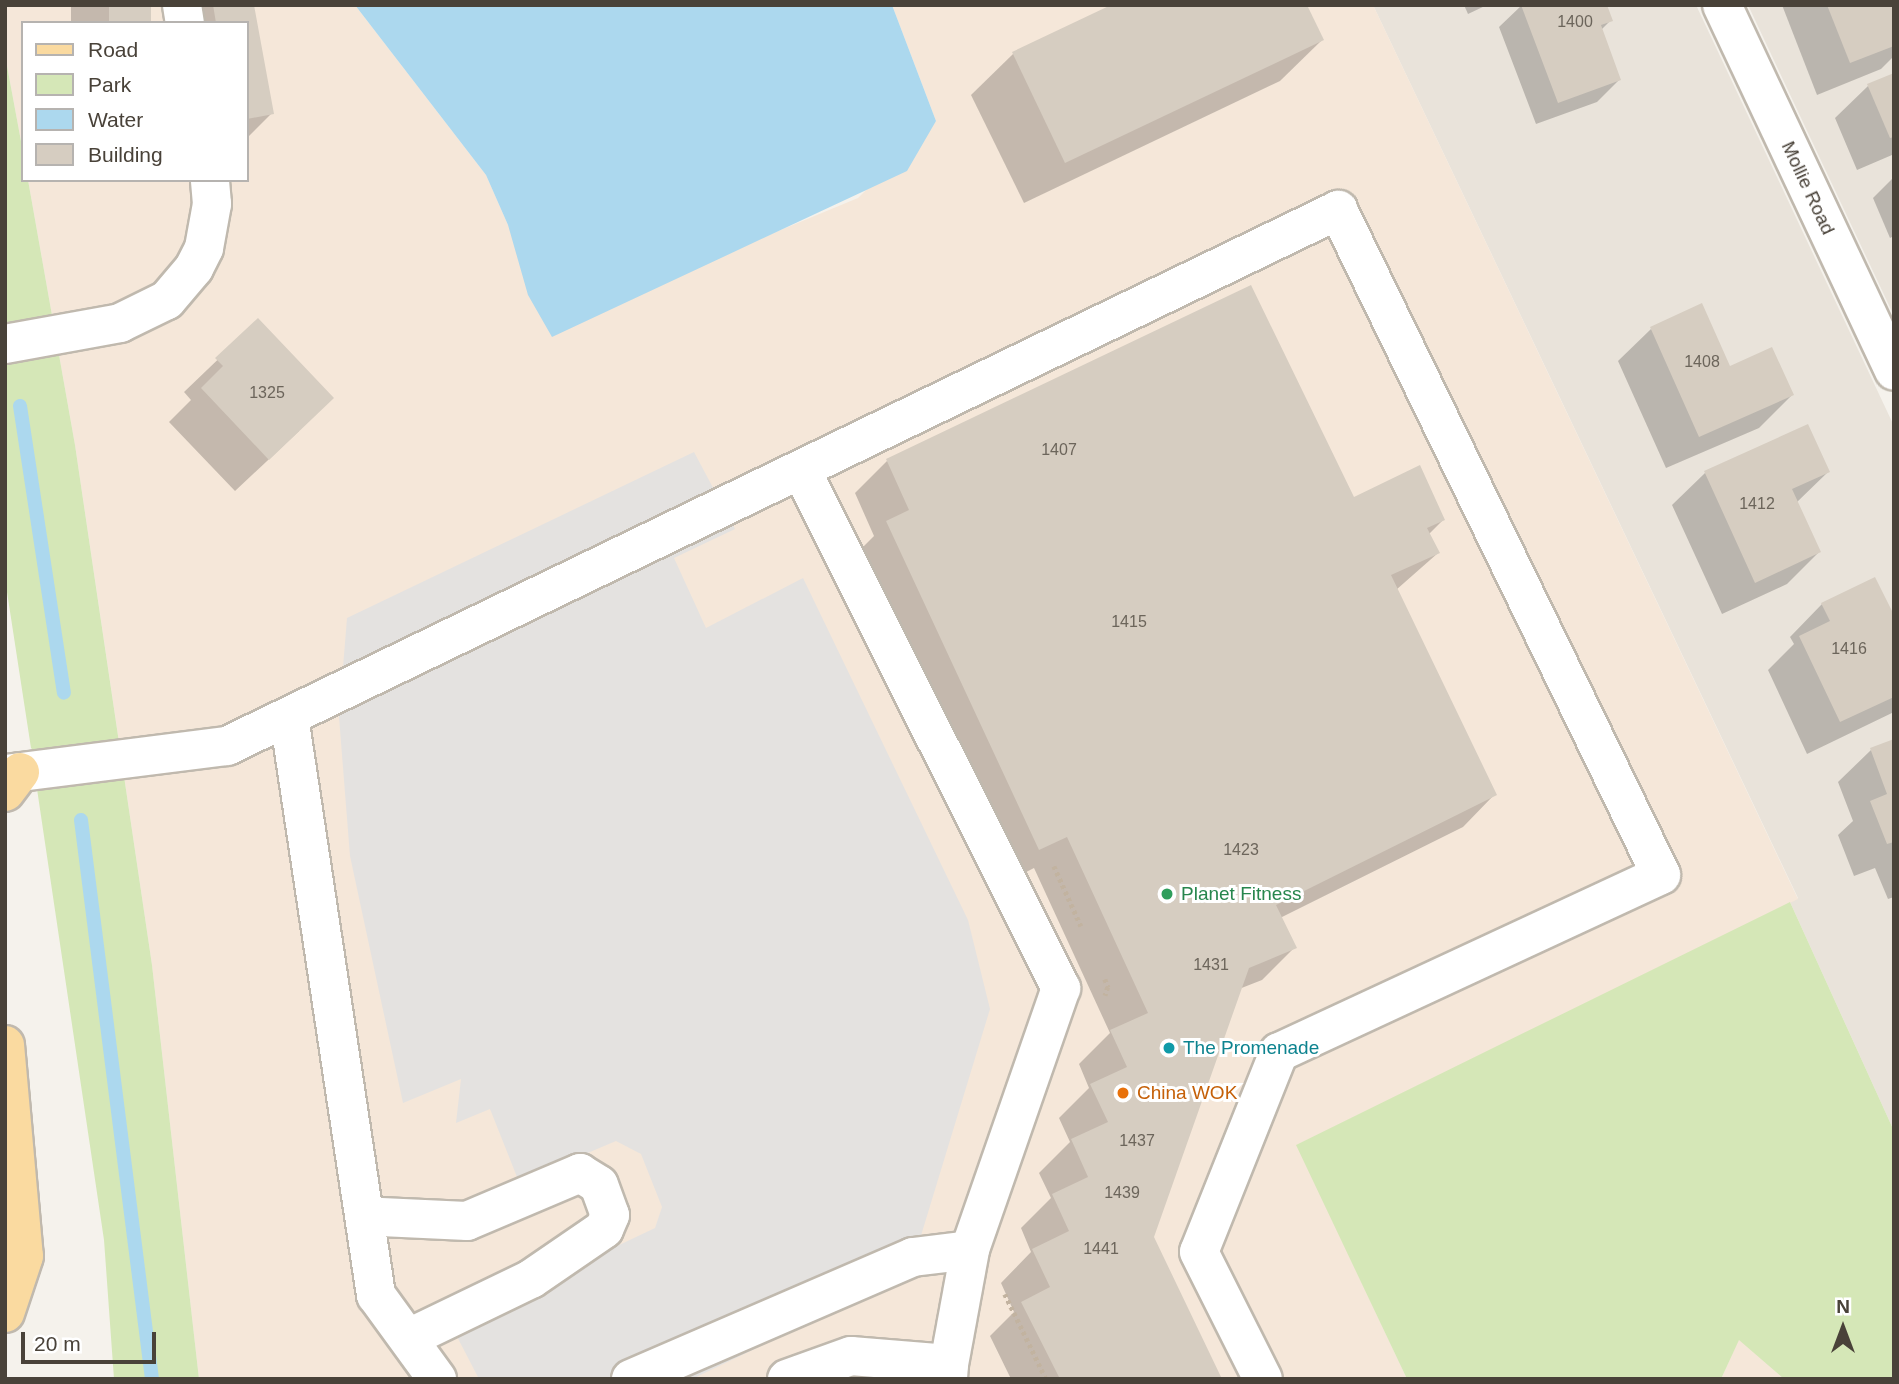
<!DOCTYPE html>
<html>
<head>
<meta charset="utf-8">
<style>
  body { margin:0 }
  #map { position:relative; width:1899px; height:1384px; overflow:hidden; background:#f5f2ec; font-family:Arial,sans-serif }
  div>[style] { position:absolute }
  .residential>* { inset:0; background:#e9e3da }
  .commercial>* { inset:0; background:#f5e7d9 }
  .green>* { inset:0; background:#d5e7b7 }
  .parking>* { inset:0; background:#e4e2e0 }
  .water>* { inset:0; background:#acd8ee }
  .shadow>* { inset:0; background:#0003; transform-origin:0 0 }
  .stream>* { height:14px; margin:-7px; padding:0 7px; transform-origin:7px; border-radius:7px; background:#acd8ee }
  .building>* { inset:0; background:#d6cdc1; transform-origin:0 0 }
  .path>* { height:4.5px; margin-top:-2.25px; transform-origin:0; background:repeating-linear-gradient(90deg,#c2b3a0 0 3.5px,transparent 0 7px) }
  .roads { filter:drop-shadow(2px 0 #c0b9ae) drop-shadow(-2px 0 #c0b9ae) drop-shadow(0 2px #c0b9ae) drop-shadow(0 -2px #c0b9ae) }
  .minor>* { height:38px; margin:-19px; padding:0 19px; transform-origin:19px; border-radius:19px; background:#fff }
  .major>* { height:38px; margin:-19px; padding:0 19px; transform-origin:19px; border-radius:19px; background:#fadaa0 }
  .dots>* { width:19px; height:19px; translate:-50% -50%; box-sizing:border-box; border:4px solid #fff; border-radius:50% }
  span { translate:-50% -50%; white-space:nowrap; text-align:center; line-height:1.15; -webkit-text-stroke:6px #fff; paint-order:stroke }
  .number-label { font-size:16px; color:#6c655b }
  .number-label span { -webkit-text-stroke-width:0 }
  .street-label { font-size:19px; color:#494239 }
  .leisure-label { font-size:19px; color:#27864d }
  .left { translate:0 -50%; text-align:left }
  .culture-label { font-size:19px; color:#0d838f }
  .food-label { font-size:19px; color:#c56008 }
  .frame { position:absolute; inset:0; border:7px solid #494239; pointer-events:none }
  .legend { position:absolute; left:21px; top:21px; width:228px; height:161px; box-sizing:border-box; background:#fff; border:2px solid #b6b3b0; margin:0; padding:9px 12px; list-style:none; font-size:21px; color:#494239 }
  .legend li { display:flex; align-items:center; gap:14px; height:35px }
  .legend b { width:35px; border:2px solid #b6b3b0 }
  .north { position:absolute; left:1808px; top:1293px; width:70px; height:70px; -webkit-text-stroke:5px #fff; paint-order:stroke; rotate:0deg; font-size:19px; font-weight:700; line-height:28px; text-align:center; color:#494239 }
  .north::after { content:''; display:block; margin:auto; width:24px; height:32px; background:#494239; clip-path:polygon(50% 0,100% 100%,50% 72%,0 100%) }
  .scale { position:absolute; left:21px; top:1332px; width:135px; height:32px; box-sizing:border-box; border:4px solid #494239; border-top:0; padding-left:9px; font-size:21px; line-height:24px; white-space:nowrap; color:#494239; -webkit-text-stroke:5px #fff; paint-order:stroke }
</style>
</head>
<body>
<div id="map">
  <div class="residential">
    <div style="clip-path:polygon(1373px 5px,1696px 5px,1894px 426px,1894px 1131px,1790px 902px,1798px 898px)"></div>
    <div style="clip-path:polygon(1748px 5px,1894px 5px,1894px 316px)"></div>
  </div>
  <div class="commercial">
    <div style="clip-path:polygon(5px 5px,355px 5px,486px 175px,508px 225px,752px 242px,858px 198px,936px 121px,892px 5px,1373px 5px,1798px 899px,1297px 1145px,1407px 1379px,199px 1379px,152px 965px,75px 445px,28px 180px,247px 180px,247px 23px,23px 23px,23px 152px,5px 55px)"></div>
    <div style="clip-path:polygon(1739px 1339px,1784px 1379px,1721px 1379px)"></div>
  </div>
  <div class="green">
    <div style="clip-path:polygon(5px 55px,23px 152px,23px 180px,28px 180px,75px 445px,101px 621px,152px 965px,199px 1379px,114px 1379px,104px 1240px,37px 789px,52px 769px,31px 748px,5px 579px)"></div>
    <div style="clip-path:polygon(1790px 902px,1894px 1131px,1894px 1379px,1784px 1379px,1739px 1340px,1721px 1379px,1407px 1379px,1296px 1145px)"></div>
  </div>
  <div class="parking">
    <div style="clip-path:polygon(694px 452px,735px 529px,674px 558px,706px 628px,803px 578px,968px 920px,990px 1009px,909px 1275px,692px 1379px,479px 1379px,451px 1325px,655px 1228px,662px 1207px,641px 1154px,616px 1141px,519px 1182px,490px 1109px,456px 1123px,461px 1079px,403px 1103px,350px 856px,339px 717px,347px 618px)"></div>
  </div>
  <div class="water">
    <div style="clip-path:polygon(355px 5px,892px 5px,936px 121px,907px 171px,552px 337px,528px 295px,508px 225px,486px 175px)"></div>
  </div>
  <div class="shadow">
    <div style="left:71px;top:5px;width:78px;height:18px"></div>
    <div style="clip-path:polygon(175px 5px,252px 5px,272px 113px,247px 138px,247px 23px,178px 23px)"></div>
    <div style="clip-path:polygon(1464px 5px,1487px 5px,1468px 14px)"></div>
    <div style="clip-path:polygon(1522px 5px,1611px 20px,1601px 30px,1619px 80px,1597px 102px,1536px 124px,1499px 27px)"></div>
    <div style="clip-path:polygon(1782px 5px,1894px 5px,1894px 56px,1881px 69px,1817px 95px)"></div>
    <div style="clip-path:polygon(1322px 40px,1280px 81px,1024px 203px,971px 95px,1013px 54px)"></div>
    <div style="clip-path:polygon(1894px 75px,1894px 160px,1892px 155px,1857px 170px,1835px 118px,1868px 86px)"></div>
    <div style="clip-path:polygon(1894px 177px,1894px 236px,1890px 238px,1873px 198px)"></div>
    <div style="clip-path:polygon(258px 321px,299px 431px,235px 491px,169px 422px,191px 400px,184px 392px)"></div>
    <div style="clip-path:polygon(1651px 329px,1729px 369px,1792px 395px,1759px 428px,1666px 468px,1618px 361px)"></div>
    <div style="clip-path:polygon(887px 461px,1353px 499px,1443px 520px,1429px 534px,1438px 553px,1396px 590px,1495px 794px,1463px 827px,1280px 918px,1295px 947px,1262px 980px,1239px 989px,1152px 1237px,1220px 1379px,1011px 1379px,990px 1336px,1014px 1312px,1001px 1283px,1031px 1252px,1021px 1228px,1051px 1198px,1039px 1173px,1070px 1142px,1059px 1118px,1089px 1088px,1079px 1064px,1110px 1033px,1034px 868px,1007px 882px,855px 555px,874px 536px,855px 493px)"></div>
    <div style="clip-path:polygon(1828px 472px,1796px 503px,1819px 552px,1787px 584px,1722px 614px,1672px 505px,1705px 473px)"></div>
    <div style="clip-path:polygon(1822px 604px,1894px 619px,1894px 712px,1807px 754px,1768px 670px,1794px 644px,1790px 637px)"></div>
    <div style="clip-path:polygon(1894px 741px,1894px 897px,1888px 899px,1875px 868px,1854px 876px,1838px 835px,1853px 821px,1838px 782px,1871px 750px)"></div>
  </div>
  <div class="stream">
    <div style="left:20px;top:406px;width:290px;rotate:81.3deg"></div>
    <div style="left:81px;top:820px;width:563px;rotate:82.76deg"></div>
  </div>
  <div class="building">
    <div style="left:109px;top:5px;width:42px;height:18px"></div>
    <div style="clip-path:polygon(213px 5px,254px 5px,274px 114px,247px 119px,247px 23px,216px 23px)"></div>
    <div style="clip-path:polygon(1111px 5px,1307px 5px,1324px 40px,1065px 163px,1012px 52px)"></div>
    <div style="clip-path:polygon(1521px 5px,1607px 5px,1613px 21px,1601px 25px,1621px 80px,1558px 103px)"></div>
    <div style="clip-path:polygon(1827px 5px,1894px 5px,1894px 46px,1850px 63px)"></div>
    <div style="clip-path:polygon(1894px 73px,1894px 137px,1890px 138px,1867px 84px)"></div>
    <div style="clip-path:polygon(1251px 285px,1354px 497px,1420px 465px,1445px 520px,1427px 528px,1440px 553px,1391px 575px,1497px 795px,1276px 905px,1297px 948px,1249px 968px,1154px 1237px,1222px 1379px,1060px 1379px,1021px 1302px,1050px 1287px,1032px 1249px,1069px 1231px,1052px 1194px,1088px 1177px,1071px 1139px,1108px 1122px,1090px 1084px,1127px 1067px,1110px 1030px,1148px 1013px,1067px 837px,1039px 850px,886px 521px,909px 510px,886px 459px)"></div>
    <div style="clip-path:polygon(1702px 303px,1730px 366px,1772px 347px,1794px 395px,1699px 437px,1650px 327px)"></div>
    <div style="clip-path:polygon(258px 318px,334px 398px,269px 460px,201px 388px,223px 366px,215px 358px)"></div>
    <div style="clip-path:polygon(1808px 424px,1830px 472px,1792px 489px,1821px 552px,1755px 583px,1704px 471px)"></div>
    <div style="clip-path:polygon(1875px 577px,1894px 615px,1894px 697px,1840px 722px,1799px 636px,1830px 621px,1821px 603px)"></div>
    <div style="clip-path:polygon(1894px 739px,1894px 842px,1887px 844px,1870px 801px,1887px 794px,1870px 748px)"></div>
  </div>
  <div class="path">
    <div style="left:1054px;top:866px;width:66px;rotate:65.8deg"></div>
    <div style="left:1105px;top:979px;width:9px;rotate:69deg"></div>
    <div style="left:1108px;top:987px;width:9px;rotate:108deg"></div>
    <div style="left:1005px;top:1294px;width:94px;rotate:64.2deg"></div>
  </div>
  <div class="roads">
    <div class="minor">
      <div style="left:182px;top:5px;width:18px;rotate:81deg"></div>
      <div style="left:1722px;top:5px;width:404px;rotate:64.8deg"></div>
      <div style="left:5px;top:344px;width:117px;rotate:-10.3deg"></div>
      <div style="left:120px;top:323px;width:52px;rotate:-26.1deg"></div>
      <div style="left:167px;top:300px;width:42px;rotate:-49.8deg"></div>
      <div style="left:194px;top:268px;width:22px;rotate:-63deg"></div>
      <div style="left:204px;top:248px;width:45px;rotate:-79.7deg"></div>
      <div style="left:212px;top:204px;width:24px;rotate:-95deg"></div>
      <div style="left:801px;top:470px;width:580px;rotate:63.35deg"></div>
      <div style="left:1061px;top:988px;width:277px;rotate:109.2deg"></div>
      <div style="left:970px;top:1250px;width:116px;rotate:100.4deg"></div>
      <div style="left:289px;top:717px;width:585px;rotate:81.44deg"></div>
      <div style="left:376px;top:1295px;width:104px;rotate:54deg"></div>
      <div style="left:5px;top:774px;width:224px;rotate:-7.2deg"></div>
      <div style="left:227px;top:746px;width:1234px;rotate:-25.75deg"></div>
      <div style="left:1338px;top:210px;width:739px;rotate:64.09deg"></div>
      <div style="left:1661px;top:875px;width:421px;rotate:155.1deg"></div>
      <div style="left:1279px;top:1052px;width:215px;rotate:111.8deg"></div>
      <div style="left:1199px;top:1252px;width:142px;rotate:63.3deg"></div>
      <div style="left:381px;top:1217px;width:86px;rotate:2.7deg"></div>
      <div style="left:467px;top:1221px;width:123px;rotate:-23deg"></div>
      <div style="left:580px;top:1173px;width:22px;rotate:32deg"></div>
      <div style="left:599px;top:1185px;width:32px;rotate:70deg"></div>
      <div style="left:610px;top:1215px;width:15px;rotate:113deg"></div>
      <div style="left:604px;top:1229px;width:88px;rotate:145.6deg"></div>
      <div style="left:531px;top:1279px;width:136px;rotate:154.2deg"></div>
      <div style="left:631px;top:1379px;width:307px;rotate:-23.4deg"></div>
      <div style="left:913px;top:1257px;width:57px;rotate:-7deg"></div>
      <div style="left:787px;top:1379px;width:68px;rotate:-19.8deg"></div>
      <div style="left:851px;top:1356px;width:98px;rotate:4.7deg"></div>
      <div style="left:949px;top:1364px;width:15px;rotate:94deg"></div>
    </div>
    <div class="major">
      <div style="left:5px;top:792px;width:25px;rotate:-53deg"></div>
      <div style="left:5px;top:1045px;width:212px;rotate:84.9deg"></div>
      <div style="left:24px;top:1256px;width:60px;rotate:108.4deg"></div>
    </div>
  </div>
  <div class="dots">
    <div style="left:1167px;top:894px;background:#2e9e5b"></div>
    <div style="left:1169px;top:1048px;background:#0f9aa8"></div>
    <div style="left:1123px;top:1093px;background:#e8710a"></div>
  </div>
  <div class="number-label">
    <span style="left:1575px;top:22px">1400</span>
    <span style="left:1702px;top:362px">1408</span>
    <span style="left:267px;top:393px">1325</span>
    <span style="left:1059px;top:450px">1407</span>
    <span style="left:1757px;top:504px">1412</span>
    <span style="left:1129px;top:622px">1415</span>
    <span style="left:1849px;top:649px">1416</span>
    <span style="left:1241px;top:850px">1423</span>
    <span style="left:1211px;top:965px">1431</span>
    <span style="left:1137px;top:1141px">1437</span>
    <span style="left:1122px;top:1193px">1439</span>
    <span style="left:1101px;top:1249px">1441</span>
  </div>
  <div class="street-label">
    <span style="left:1808px;top:188px;rotate:65deg">Mollie Road</span>
  </div>
  <div class="leisure-label">
    <span class="left" style="left:1181px;top:894px">Planet Fitness</span>
  </div>
  <div class="culture-label">
    <span class="left" style="left:1183px;top:1048px">The Promenade</span>
  </div>
  <div class="food-label">
    <span class="left" style="left:1137px;top:1093px">China WOK</span>
  </div>
  <div class="frame"></div>
  <ul class="legend">
  <li><b style="height:9px;background:#fadaa0"></b>Road</li>
  <li><b style="height:19px;background:#d5e7b7"></b>Park</li>
  <li><b style="height:19px;background:#acd8ee"></b>Water</li>
  <li><b style="height:19px;background:#d6cdc1"></b>Building</li>
  </ul>
  <div class="north">N</div>
  <div class="scale">20 m</div>
</div>
</body>
</html>
